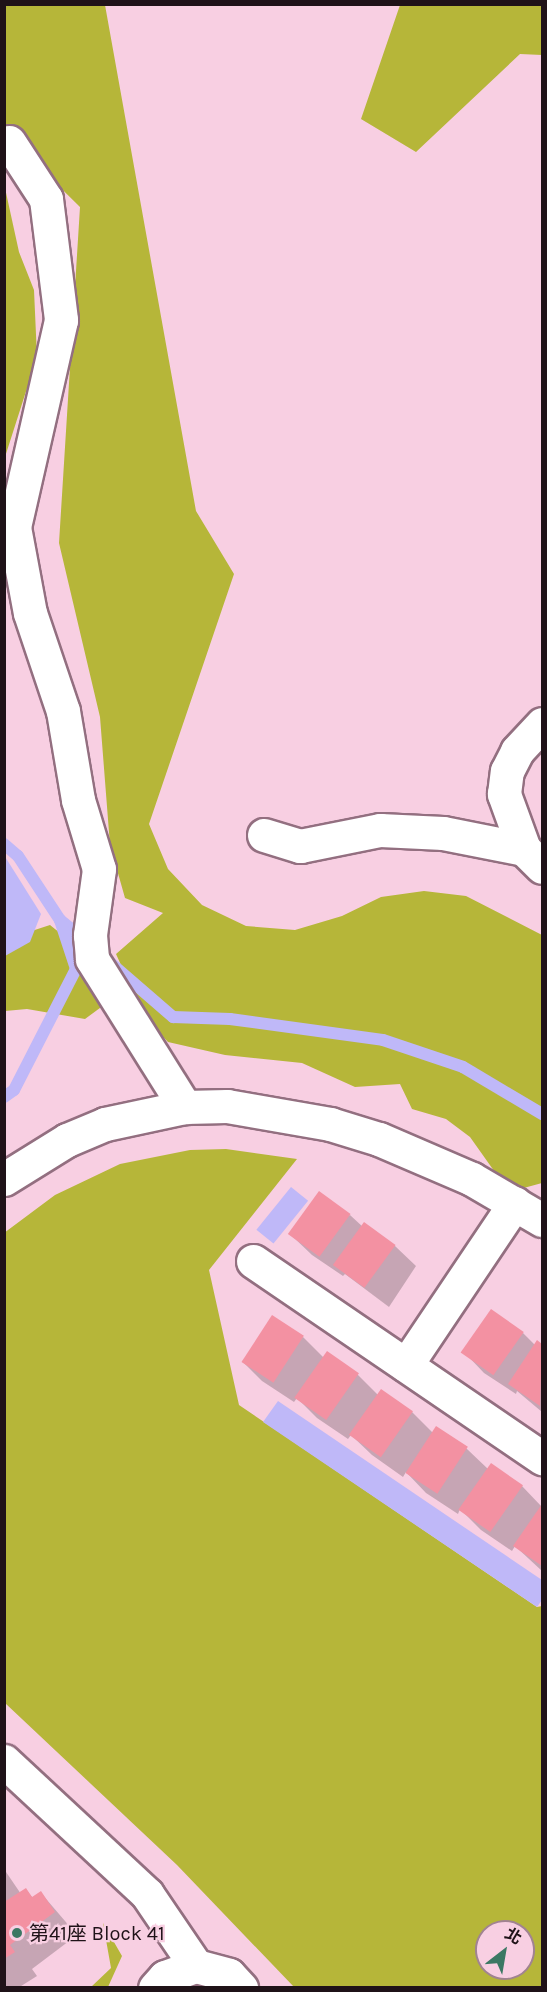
<!DOCTYPE html>
<html>
<head>
<meta charset="utf-8">
<style>
  body { margin:0 }
  #map { position:relative; width:547px; height:1992px; overflow:hidden; background:#f8cfe2; font-family:Karla,"Noto Sans TC",sans-serif }
  div>[style] { position:absolute }
  .green>* { inset:0; background:#b6b639 }
  .water>* { inset:0; background:#bfb8f8; transform-origin:0 0 }
  .shadow>* { inset:0; background:#0003 }
  .stream>* { height:12px; margin:-6px; padding:0 6px; transform-origin:6px; border-radius:6px; background:#bfb8f8 }
  .building>* { inset:0; background:#f391a2; transform-origin:0 0 }
  .roads { filter:drop-shadow(2px 0 #936f80) drop-shadow(-2px 0 #936f80) drop-shadow(0 2px #936f80) drop-shadow(0 -2px #936f80) }
  .minor>* { height:33px; margin:-16.5px; padding:0 16.5px; transform-origin:16.5px; border-radius:16.5px; background:#fff }
  .dots>* { width:16px; height:16px; translate:-50% -50%; box-sizing:border-box; border:3px solid #f8cfe2; border-radius:50% }
  span { translate:-50% -50%; white-space:nowrap; text-align:center; line-height:1.15; -webkit-text-stroke:4.5px #f8cfe2; paint-order:stroke }
  .poi-label { font-size:20px; color:#1f1218 }
  .left { translate:0 -50%; text-align:left }
  .frame { position:absolute; inset:0; border:6px solid #1f1218; pointer-events:none }
  .north { position:absolute; left:475px; top:1920px; width:60px; height:60px; box-sizing:border-box; background:#f8cfe2; border:2px solid #a18391; border-radius:50%; rotate:31deg; font-size:16px; font-weight:700; line-height:24px; text-align:center; color:#1f1218 }
  .north::after { content:''; display:block; margin:auto; width:21px; height:27px; background:#3b7863; clip-path:polygon(50% 0,100% 100%,50% 72%,0 100%) }
</style>
</head>
<body>
<div id="map">
  <div class="green">
    <div style="clip-path:polygon(4px 5px,105px 5px,196px 511px,234px 574px,149px 824px,168px 869px,202px 905px,246px 926px,295px 930px,342px 916px,381px 897px,424px 891px,466px 896px,542px 935px,542px 1183px,509px 1192px,470px 1137px,446px 1119px,412px 1109px,400px 1084px,355px 1087px,302px 1063px,225px 1055px,168px 1042px,144px 1016px,116px 954px,163px 913px,125px 898px,110px 845px,100px 717px,59px 543px,80px 207px,5px 133px)"></div>
    <div style="clip-path:polygon(400px 5px,542px 5px,542px 55px,520px 54px,416px 152px,361px 119px)"></div>
    <div style="clip-path:polygon(5px 188px,19px 252px,34px 290px,37px 357px,5px 457px)"></div>
    <div style="clip-path:polygon(50px 925px,81px 950px,104px 1005px,85px 1019px,27px 1009px,5px 1011px,4px 940px)"></div>
    <div style="clip-path:polygon(evenodd,226px 1149px,297px 1159px,209px 1270px,239px 1405px,537px 1607px,542px 1606px,542px 1987px,294px 1987px,177px 1865px,5px 1703px,4px 1233px,55px 1195px,120px 1164px,190px 1150px,226px 1149px,487px 1932px,523px 1932px,523px 1968px,487px 1968px,487px 1932px)"></div>
    <div style="clip-path:polygon(103px 1923px,122px 1956px,108px 1987px,91px 1987px,111px 1968px)"></div>
  </div>
  <div class="water">
    <div style="clip-path:polygon(4px 855px,41px 914px,30px 942px,5px 956px)"></div>
    <div style="left:291px;top:1187px;width:22px;height:55px;rotate:39deg"></div>
    <div style="clip-path:polygon(278px 1401px,542px 1580px,542px 1600px,537px 1607px,263px 1422px)"></div>
  </div>
  <div class="shadow">
    <div style="clip-path:polygon(350px 1215px,363px 1227px,395px 1246px,416px 1266px,389px 1307px,345px 1274px,343px 1276px,312px 1255px,291px 1235px)"></div>
    <div style="clip-path:polygon(523px 1333px,536px 1346px,538px 1343px,542px 1346px,542px 1412px,517px 1391px,516px 1394px,484px 1373px,464px 1352px)"></div>
    <div style="clip-path:polygon(303px 1337px,324px 1358px,358px 1375px,378px 1395px,412px 1412px,433px 1433px,436px 1428px,467px 1449px,488px 1469px,522px 1486px,542px 1507px,542px 1571px,515px 1546px,512px 1551px,481px 1530px,460px 1509px,458px 1514px,426px 1493px,406px 1472px,403px 1477px,372px 1455px,351px 1435px,348px 1439px,317px 1418px,297px 1398px,294px 1402px,262px 1381px,242px 1361px)"></div>
    <div style="clip-path:polygon(4px 1869px,21px 1894px,26px 1890px,33px 1898px,41px 1893px,77px 1935px,32px 1969px,37px 1976px,18px 1988px,4px 1988px)"></div>
  </div>
  <div class="stream">
    <div style="left:4px;top:844px;width:18px;rotate:41deg"></div>
    <div style="left:18px;top:856px;width:77px;rotate:56.7deg"></div>
    <div style="left:60px;top:920px;width:33px;rotate:39deg"></div>
    <div style="left:106px;top:959px;width:89px;rotate:40.9deg"></div>
    <div style="left:173px;top:1017px;width:57px;rotate:2deg"></div>
    <div style="left:230px;top:1019px;width:154px;rotate:7.8deg"></div>
    <div style="left:383px;top:1040px;width:84px;rotate:18.6deg"></div>
    <div style="left:463px;top:1067px;width:92px;rotate:30.7deg"></div>
    <div style="left:4px;top:1097px;width:12px;rotate:-35deg"></div>
    <div style="left:14px;top:1090px;width:136px;rotate:-62.9deg"></div>
    <div style="left:76px;top:969px;width:52px;rotate:-108.1deg"></div>
  </div>
  <div class="building">
    <div style="left:319px;top:1191px;width:39px;height:53px;rotate:36deg"></div>
    <div style="left:364px;top:1222px;width:39px;height:53px;rotate:36deg"></div>
    <div style="left:491px;top:1309px;width:40px;height:53px;rotate:35deg"></div>
    <div style="left:272px;top:1315px;width:38px;height:56px;rotate:33deg"></div>
    <div style="clip-path:polygon(537px 1340px,542px 1344px,540px 1406px,508px 1384px)"></div>
    <div style="left:327px;top:1351px;width:39px;height:57px;rotate:35deg"></div>
    <div style="left:381px;top:1389px;width:39px;height:56px;rotate:35deg"></div>
    <div style="left:436px;top:1426px;width:38px;height:56px;rotate:33deg"></div>
    <div style="left:491px;top:1463px;width:39px;height:57px;rotate:35deg"></div>
    <div style="clip-path:polygon(542px 1504px,542px 1566px,513px 1546px)"></div>
    <div style="clip-path:polygon(26px 1888px,32px 1897px,41px 1891px,55px 1912px,10px 1945px,15px 1952px,4px 1959px,4px 1902px)"></div>
  </div>
  <div class="roads">
    <div class="minor">
      <div style="left:9px;top:142px;width:68px;rotate:57deg"></div>
      <div style="left:46px;top:199px;width:122px;rotate:82.9deg"></div>
      <div style="left:61px;top:320px;width:212px;rotate:102.8deg"></div>
      <div style="left:14px;top:527px;width:87px;rotate:79.5deg"></div>
      <div style="left:30px;top:613px;width:103px;rotate:71.4deg"></div>
      <div style="left:63px;top:711px;width:90px;rotate:80.4deg"></div>
      <div style="left:78px;top:800px;width:72px;rotate:73.1deg"></div>
      <div style="left:99px;top:869px;width:67px;rotate:97.8deg"></div>
      <div style="left:90px;top:935px;width:24px;rotate:85deg"></div>
      <div style="left:92px;top:959px;width:175px;rotate:57.9deg"></div>
      <div style="left:264px;top:835px;width:38px;rotate:17deg"></div>
      <div style="left:300px;top:846px;width:82px;rotate:-11.3deg"></div>
      <div style="left:380px;top:830px;width:63px;rotate:2.7deg"></div>
      <div style="left:443px;top:833px;width:83px;rotate:11.2deg"></div>
      <div style="left:524px;top:849px;width:25px;rotate:45deg"></div>
      <div style="left:524px;top:849px;width:59px;rotate:-110deg"></div>
      <div style="left:504px;top:794px;width:23px;rotate:-83deg"></div>
      <div style="left:507px;top:771px;width:22px;rotate:-63deg"></div>
      <div style="left:517px;top:751px;width:37px;rotate:-47deg"></div>
      <div style="left:4px;top:1179px;width:74px;rotate:-31.8deg"></div>
      <div style="left:67px;top:1140px;width:41px;rotate:-22.8deg"></div>
      <div style="left:105px;top:1124px;width:82px;rotate:-12deg"></div>
      <div style="left:185px;top:1107px;width:42px;rotate:-1.4deg"></div>
      <div style="left:227px;top:1106px;width:105px;rotate:9.9deg"></div>
      <div style="left:330px;top:1124px;width:51px;rotate:17deg"></div>
      <div style="left:379px;top:1139px;width:101px;rotate:23.3deg"></div>
      <div style="left:472px;top:1179px;width:81px;rotate:30.4deg"></div>
      <div style="left:253px;top:1261px;width:350px;rotate:34.3deg"></div>
      <div style="left:406px;top:1365px;width:195px;rotate:-56.1deg"></div>
      <div style="left:4px;top:1761px;width:195px;rotate:42.9deg"></div>
      <div style="left:147px;top:1894px;width:87px;rotate:55.8deg"></div>
      <div style="left:155px;top:1988px;width:15px;rotate:-48deg"></div>
      <div style="left:165px;top:1977px;width:33px;rotate:-20deg"></div>
      <div style="left:196px;top:1966px;width:34px;rotate:15deg"></div>
      <div style="left:229px;top:1975px;width:18px;rotate:47deg"></div>
    </div>
  </div>
  <div class="dots">
    <div style="left:17px;top:1933px;background:#3b7863"></div>
  </div>
  <div class="poi-label">
    <span class="left" style="left:29px;top:1933px">第41座 Block 41</span>
  </div>
  <div class="frame"></div>
  <div class="north">北</div>
</div>
</body>
</html>
